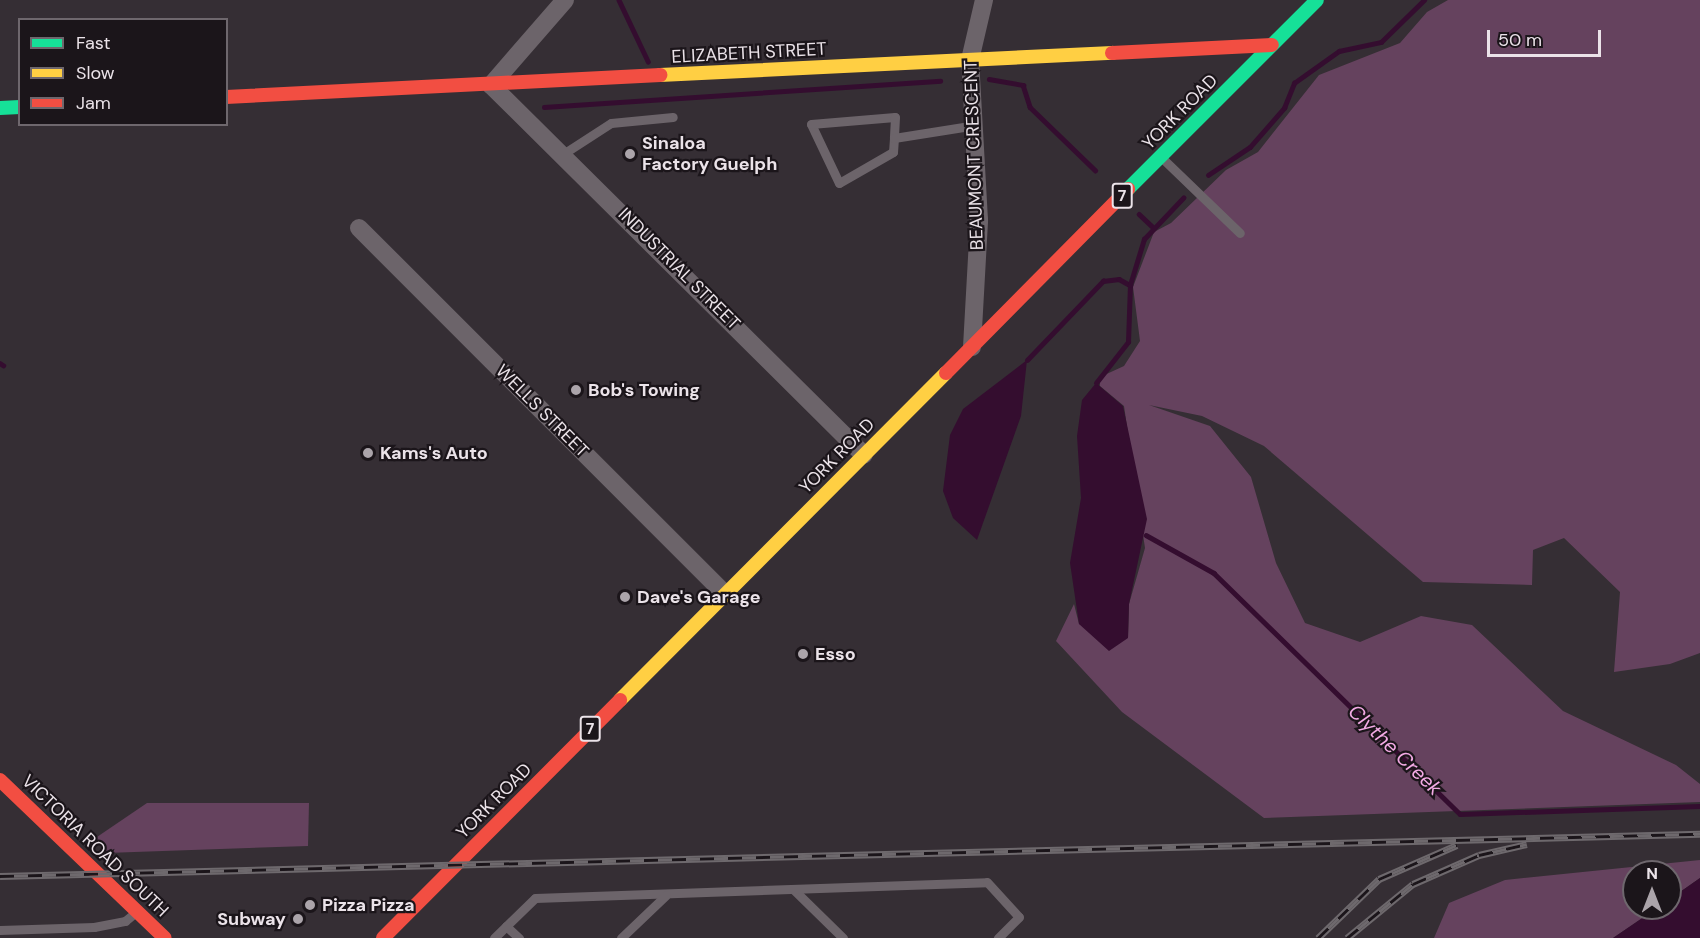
<!DOCTYPE html>
<html>
<head>
<meta charset="utf-8">
<style>
  body { margin:0 }
  #map { position:relative; width:1700px; height:938px; overflow:hidden; background:#352e34; font-family:"DM Sans",sans-serif }
  div>[style] { position:absolute }
  .green>* { inset:0; background:#65425e }
  .water>* { inset:0; background:#340d2f }
  .stream>* { height:4.5px; margin:-2.25px; padding:0 2.25px; transform-origin:2.25px; border-radius:2.25px; background:#340d2f }
  .lane>* { height:9px; margin:-4.5px; padding:0 4.5px; transform-origin:4.5px; border-radius:4.5px; background:#6c646a }
  .street>* { height:18px; margin:-9px; padding:0 9px; transform-origin:9px; border-radius:9px; background:#6c646a }
  .fast>* { height:14px; margin:-7px; padding:0 7px; transform-origin:7px; border-radius:7px; background:#16e098 }
  .slow>* { height:14px; margin:-7px; padding:0 7px; transform-origin:7px; border-radius:7px; background:#ffcf43 }
  .jam>* { height:14px; margin:-7px; padding:0 7px; transform-origin:7px; border-radius:7px; background:#f24e42 }
  .rail>* { height:7px; margin-top:-3.5px; transform-origin:0; background:repeating-linear-gradient(90deg,#1b151a 0 14px,#6e696d 0 28px); box-sizing:border-box; border-block:2px solid #6e696d }
  .dots>* { width:16px; height:16px; translate:-50% -50%; box-sizing:border-box; border:3px solid #1b151a; border-radius:50% }
  span { translate:-50% -50%; white-space:nowrap; text-align:center; line-height:1.15; -webkit-text-stroke:4.5px #1b151a; paint-order:stroke }
  .shield-label span { padding:2px 4px; background:#1b151a; border:2px solid; border-radius:4px; -webkit-text-stroke-width:0 }
  .shield-label { font-size:16px; color:#ebe3e9; font-weight:700 }
  .street-label { font-size:18px; color:#ebe3e9 }
  .poi-label { font-size:18px; color:#ebe3e9; font-weight:700 }
  .left { translate:0 -50%; text-align:left }
  .right { translate:-100% -50%; text-align:right }
  .water-label { font-size:20px; color:#f3aae5; font-style:italic }
  .legend { position:absolute; left:18px; top:18px; width:210px; height:108px; box-sizing:border-box; background:#1b151a; border:2px solid #6e676d; margin:0; padding:8px 10px; list-style:none; font-size:18px; color:#ebe3e9 }
  .legend li { display:flex; align-items:center; gap:12px; height:30px }
  .legend b { width:30px; border:2px solid #6e676d }
  .north { position:absolute; left:1622px; top:860px; width:60px; height:60px; box-sizing:border-box; background:#1b151a; border:2px solid #6e676d; border-radius:50%; rotate:0deg; font-size:16px; font-weight:700; line-height:24px; text-align:center; color:#ebe3e9 }
  .north::after { content:''; display:block; margin:auto; width:21px; height:27px; background:#aba4aa; clip-path:polygon(50% 0,100% 100%,50% 72%,0 100%) }
  .scale { position:absolute; left:1487px; top:30px; width:114px; height:27px; box-sizing:border-box; border:3px solid #ebe3e9; border-top:0; padding-left:8px; font-size:18px; line-height:21px; white-space:nowrap; color:#ebe3e9; -webkit-text-stroke:4px #1b151a; paint-order:stroke }
</style>
</head>
<body>
<div id="map">
  <div class="green">
    <div style="clip-path:polygon(1448px 0,1700px 0,1700px 653px,1670px 664px,1614px 672px,1620px 592px,1564px 538px,1533px 550px,1532px 585px,1423px 582px,1264px 446px,1202px 416px,1149px 405px,1210px 426px,1251px 477px,1276px 563px,1305px 623px,1360px 642px,1421px 616px,1472px 625px,1563px 711px,1676px 765px,1700px 784px,1700px 802px,1264px 818px,1122px 712px,1056px 641px,1074px 604px,1079px 624px,1128px 638px,1129px 604px,1145px 548px,1124px 406px,1100px 386px,1100px 377px,1124px 366px,1140px 341px,1133px 287px,1154px 232px,1171px 223px,1226px 170px,1258px 152px,1319px 75px,1400px 43px,1427px 12px)"></div>
    <div style="clip-path:polygon(147px 803px,309px 803px,308px 846px,106px 853px,94px 839px)"></div>
    <div style="clip-path:polygon(1700px 860px,1700px 878px,1670px 899px,1670px 872px,1634px 872px,1634px 908px,1657px 908px,1613px 938px,1434px 938px,1449px 903px,1505px 880px)"></div>
  </div>
  <div class="water">
    <div style="clip-path:polygon(1027px 360px,1021px 416px,977px 540px,953px 518px,943px 491px,950px 435px,963px 409px)"></div>
    <div style="clip-path:polygon(1096px 383px,1123px 406px,1147px 519px,1129px 604px,1128px 638px,1109px 651px,1079px 624px,1070px 563px,1081px 498px,1077px 436px,1082px 400px)"></div>
    <div style="clip-path:polygon(1700px 878px,1700px 938px,1613px 938px,1657px 908px,1670px 908px,1670px 899px)"></div>
  </div>
  <div class="stream">
    <div style="left:619px;top:0;width:68px;rotate:64.6deg"></div>
    <div style="left:989px;top:79px;width:35px;rotate:10deg"></div>
    <div style="left:1023px;top:85px;width:23px;rotate:72deg"></div>
    <div style="left:1030px;top:107px;width:91px;rotate:44.1deg"></div>
    <div style="left:544px;top:107px;width:397px;rotate:-3.8deg"></div>
    <div style="left:1208px;top:175px;width:50px;rotate:-33.7deg"></div>
    <div style="left:1250px;top:147px;width:52px;rotate:-48.9deg"></div>
    <div style="left:1284px;top:108px;width:27px;rotate:-68deg"></div>
    <div style="left:1294px;top:83px;width:55px;rotate:-35.4deg"></div>
    <div style="left:1339px;top:51px;width:43px;rotate:-12.1deg"></div>
    <div style="left:1381px;top:42px;width:60px;rotate:-44.3deg"></div>
    <div style="left:1139px;top:214px;width:18px;rotate:43deg"></div>
    <div style="left:1027px;top:360px;width:110px;rotate:-46.1deg"></div>
    <div style="left:1103px;top:281px;width:16px;rotate:-7deg"></div>
    <div style="left:1119px;top:279px;width:13px;rotate:29deg"></div>
    <div style="left:0;top:363px;width:4px;rotate:34deg"></div>
    <div style="left:1096px;top:383px;width:52px;rotate:-52deg"></div>
    <div style="left:1128px;top:342px;width:57px;rotate:-88deg"></div>
    <div style="left:1130px;top:285px;width:48px;rotate:-73.1deg"></div>
    <div style="left:1144px;top:239px;width:57px;rotate:-46.4deg"></div>
    <div style="left:1146px;top:535px;width:78px;rotate:29.2deg"></div>
    <div style="left:1214px;top:573px;width:344px;rotate:44.4deg"></div>
    <div style="left:1460px;top:814px;width:240px;rotate:-1.9deg"></div>
  </div>
  <div class="lane">
    <div style="left:894px;top:138px;width:14px;rotate:94deg"></div>
    <div style="left:893px;top:152px;width:62px;rotate:150.1deg"></div>
    <div style="left:839px;top:183px;width:65px;rotate:-115.4deg"></div>
    <div style="left:811px;top:124px;width:84px;rotate:-4.8deg"></div>
    <div style="left:895px;top:117px;width:21px;rotate:93deg"></div>
    <div style="left:894px;top:138px;width:83px;rotate:-9deg"></div>
    <div style="left:563px;top:154px;width:57px;rotate:-32.9deg"></div>
    <div style="left:611px;top:123px;width:62px;rotate:-5.5deg"></div>
    <div style="left:1162px;top:158px;width:108px;rotate:43.9deg"></div>
    <div style="left:793px;top:889px;width:70px;rotate:44.4deg"></div>
    <div style="left:506px;top:926px;width:18px;rotate:43deg"></div>
    <div style="left:0;top:930px;width:94px;rotate:-1.8deg"></div>
    <div style="left:94px;top:927px;width:32px;rotate:-11deg"></div>
    <div style="left:125px;top:921px;width:13px;rotate:-39deg"></div>
    <div style="left:494px;top:938px;width:57px;rotate:-44.3deg"></div>
    <div style="left:535px;top:898px;width:452px;rotate:-2deg"></div>
    <div style="left:987px;top:882px;width:47px;rotate:47.6deg"></div>
    <div style="left:1019px;top:917px;width:30px;rotate:135deg"></div>
    <div style="left:621px;top:938px;width:62px;rotate:-43.7deg"></div>
  </div>
  <div class="street">
    <div style="left:565px;top:0;width:113px;rotate:131deg"></div>
    <div style="left:491px;top:85px;width:525px;rotate:44.77deg"></div>
    <div style="left:359px;top:228px;width:516px;rotate:45deg"></div>
    <div style="left:972px;top:347px;width:127px;rotate:-86.8deg"></div>
    <div style="left:979px;top:220px;width:160px;rotate:-93.2deg"></div>
    <div style="left:970px;top:60px;width:62px;rotate:-76.9deg"></div>
  </div>
  <div class="fast">
    <div style="left:0;top:108px;width:20px;rotate:-3deg"></div>
    <div style="left:1128px;top:189px;width:267px;rotate:-45deg"></div>
  </div>
  <div class="slow">
    <div style="left:660px;top:75px;width:453px;rotate:-2.8deg"></div>
    <div style="left:620px;top:700px;width:462px;rotate:-45.1deg"></div>
  </div>
  <div class="jam">
    <div style="left:1112px;top:53px;width:160px;rotate:-2.9deg"></div>
    <div style="left:226px;top:97px;width:435px;rotate:-2.9deg"></div>
    <div style="left:946px;top:373px;width:259px;rotate:-45.3deg"></div>
    <div style="left:0;top:780px;width:228px;rotate:43.8deg"></div>
    <div style="left:383px;top:938px;width:336px;rotate:-45.1deg"></div>
  </div>
  <div class="rail">
    <div style="left:0;top:876px;width:1701px;rotate:-1.42deg"></div>
    <div style="left:1318px;top:938px;width:85px;rotate:-44deg"></div>
    <div style="left:1379px;top:879px;width:85px;rotate:-23.6deg"></div>
    <div style="left:1347px;top:938px;width:85px;rotate:-39.3deg"></div>
    <div style="left:1413px;top:884px;width:72px;rotate:-23.7deg"></div>
    <div style="left:1479px;top:855px;width:49px;rotate:-12.9deg"></div>
  </div>
  <div class="dots">
    <div style="left:630px;top:154px;background:#aba4aa"></div>
    <div style="left:576px;top:390px;background:#aba4aa"></div>
    <div style="left:368px;top:453px;background:#aba4aa"></div>
    <div style="left:625px;top:597px;background:#aba4aa"></div>
    <div style="left:803px;top:654px;background:#aba4aa"></div>
    <div style="left:310px;top:905px;background:#aba4aa"></div>
    <div style="left:298px;top:919px;background:#aba4aa"></div>
  </div>
  <div class="shield-label">
    <span style="left:1122px;top:196px">7</span>
    <span style="left:590px;top:729px">7</span>
  </div>
  <div class="street-label">
    <span style="left:749px;top:53px;rotate:-3deg">ELIZABETH STREET</span>
    <span style="left:1180px;top:112px;rotate:-45deg">YORK ROAD</span>
    <span style="left:974px;top:155px;rotate:-92deg">BEAUMONT CRESCENT</span>
    <span style="left:679px;top:269px;rotate:45deg">INDUSTRIAL STREET</span>
    <span style="left:542px;top:411px;rotate:45deg">WELLS STREET</span>
    <span style="left:837px;top:456px;rotate:-45deg">YORK ROAD</span>
    <span style="left:494px;top:801px;rotate:-45deg">YORK ROAD</span>
    <span style="left:95px;top:846px;rotate:44deg">VICTORIA ROAD SOUTH</span>
  </div>
  <div class="poi-label">
    <span class="left" style="left:642px;top:154px">Sinaloa<br>Factory Guelph</span>
    <span class="left" style="left:588px;top:390px">Bob's Towing</span>
    <span class="left" style="left:380px;top:453px">Kams's Auto</span>
    <span class="left" style="left:637px;top:597px">Dave's Garage</span>
    <span class="left" style="left:815px;top:654px">Esso</span>
    <span class="left" style="left:322px;top:905px">Pizza Pizza</span>
    <span class="right" style="left:286px;top:919px">Subway</span>
  </div>
  <div class="water-label">
    <span style="left:1395px;top:750px;rotate:44deg">Clythe Creek</span>
  </div>
  <ul class="legend">
  <li><b style="height:8px;background:#16e098"></b>Fast</li>
  <li><b style="height:8px;background:#ffcf43"></b>Slow</li>
  <li><b style="height:8px;background:#f24e42"></b>Jam</li>
  </ul>
  <div class="north">N</div>
  <div class="scale">50 m</div>
</div>
</body>
</html>
